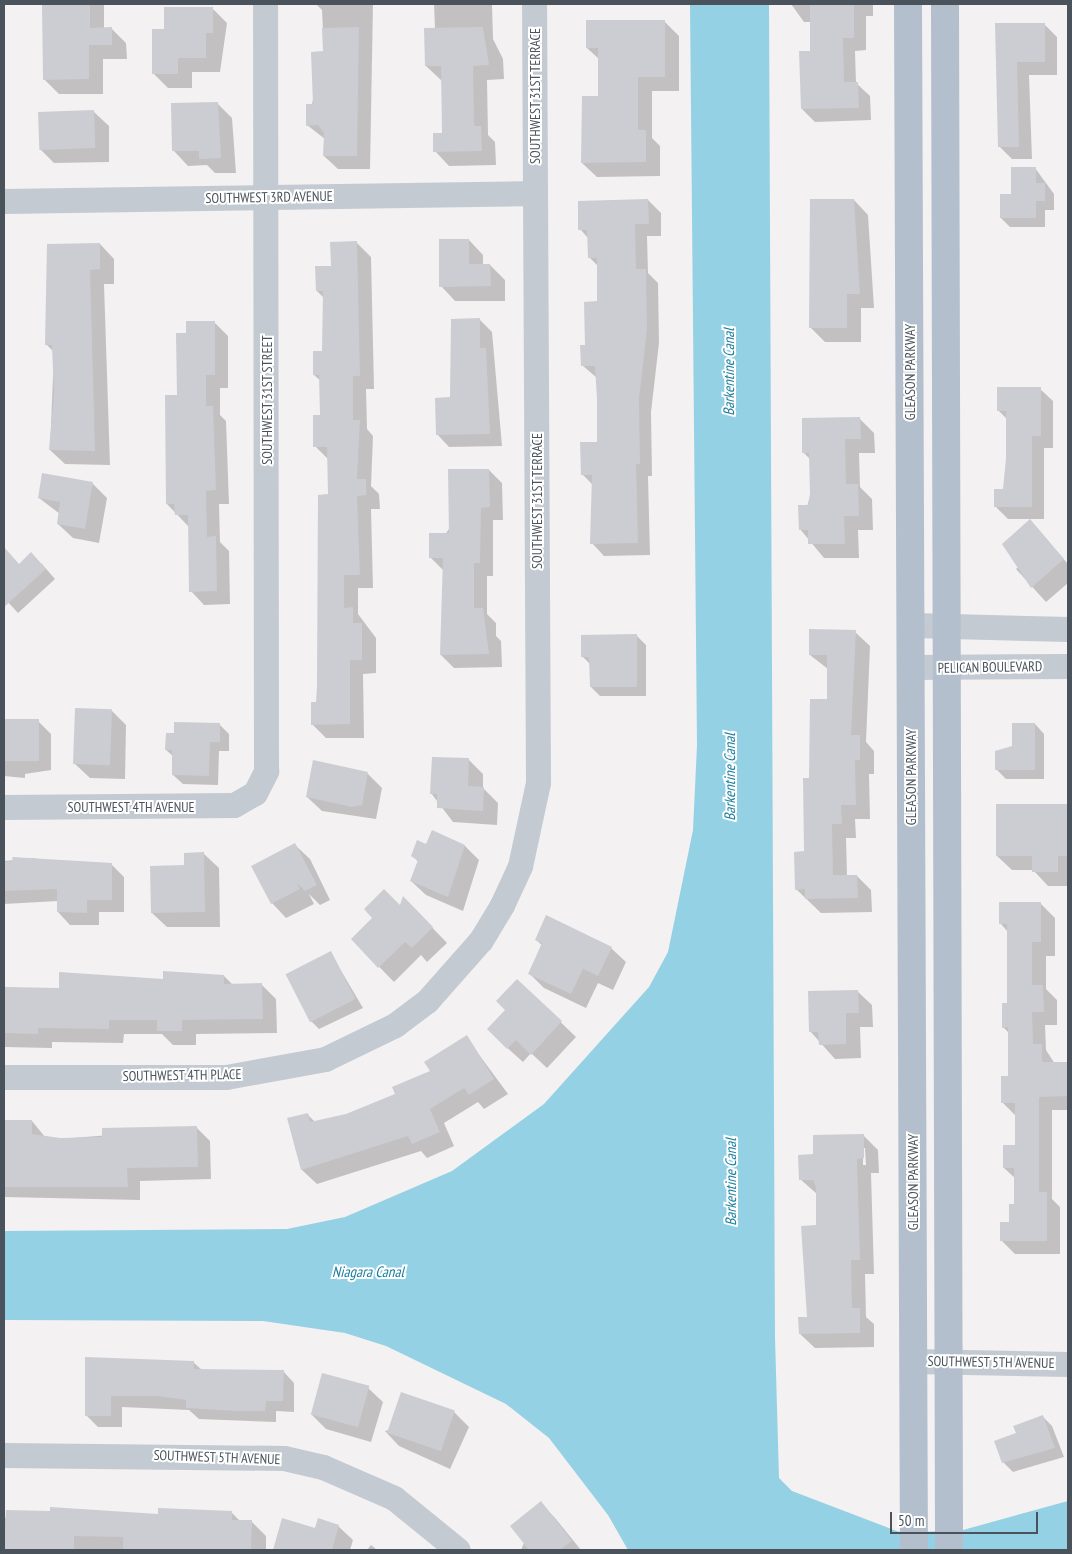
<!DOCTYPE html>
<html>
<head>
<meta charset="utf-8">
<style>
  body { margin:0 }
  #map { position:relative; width:1072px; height:1554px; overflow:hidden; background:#f3f1f1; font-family:"PT Sans Narrow",sans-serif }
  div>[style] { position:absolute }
  .water>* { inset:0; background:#95d1e4 }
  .shadow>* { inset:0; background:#0003 }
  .building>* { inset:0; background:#cbcdd2; transform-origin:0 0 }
  .minor>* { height:25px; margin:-12.5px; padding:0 12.5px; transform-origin:12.5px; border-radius:12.5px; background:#c3cad1 }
  .major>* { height:28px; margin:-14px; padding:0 14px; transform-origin:14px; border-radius:14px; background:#b3bfcc }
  span { translate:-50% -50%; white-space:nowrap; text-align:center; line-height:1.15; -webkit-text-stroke:4px #fff; paint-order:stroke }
  .street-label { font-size:14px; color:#4a535c }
  .water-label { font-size:15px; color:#1b7f9f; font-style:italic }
  .frame { position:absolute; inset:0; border:5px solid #4a535c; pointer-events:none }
  .scale { position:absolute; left:890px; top:1512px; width:148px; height:22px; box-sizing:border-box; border:2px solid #4a535c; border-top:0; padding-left:6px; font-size:15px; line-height:18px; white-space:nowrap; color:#4a535c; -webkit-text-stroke:4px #fff; paint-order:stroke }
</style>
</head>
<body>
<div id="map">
  <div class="water">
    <div style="clip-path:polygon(690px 4px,769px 4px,775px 1337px,779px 1478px,792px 1491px,902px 1533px,963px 1530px,1068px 1501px,1068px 1550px,628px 1550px,608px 1515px,549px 1438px,506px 1404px,386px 1346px,345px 1333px,263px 1321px,4px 1320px,4px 1231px,287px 1229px,345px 1217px,452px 1171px,544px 1104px,649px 987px,668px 952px,693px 830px,697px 745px)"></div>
  </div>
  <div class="shadow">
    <div style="clip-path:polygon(43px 4px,104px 4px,104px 29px,112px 29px,126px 43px,127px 59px,103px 59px,103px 94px,59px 94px,44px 79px)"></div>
    <div style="clip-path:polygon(316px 4px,373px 4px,370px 169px,338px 169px,324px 156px,325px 139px,307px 125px,324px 53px,322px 10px)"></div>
    <div style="clip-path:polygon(434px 4px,492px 4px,493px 39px,503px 59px,504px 79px,487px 80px,488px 135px,495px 142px,496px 165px,449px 166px,435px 151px,444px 134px,442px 81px,426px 66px,435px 29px)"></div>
    <div style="clip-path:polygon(791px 4px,873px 4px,873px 16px,866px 16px,866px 50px,855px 51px,856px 83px,870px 96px,871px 120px,815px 122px,802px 109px,812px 52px,811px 22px,804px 22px)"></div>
    <div style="clip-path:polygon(212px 8px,227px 23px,220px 72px,192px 72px,192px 88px,168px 88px,154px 74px,165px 30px)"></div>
    <div style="clip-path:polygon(664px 21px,679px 36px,679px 91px,652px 91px,652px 138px,660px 146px,660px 176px,597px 177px,582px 163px,600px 97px,600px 60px,587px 48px)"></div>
    <div style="clip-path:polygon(997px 24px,1044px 24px,1057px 37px,1057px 75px,1029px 75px,1032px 159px,1012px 159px,999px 146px)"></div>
    <div style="clip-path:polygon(217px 103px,232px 118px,236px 173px,215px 173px,207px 165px,188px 166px,174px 151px)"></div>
    <div style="clip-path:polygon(94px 112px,109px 126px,109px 162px,54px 163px,40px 149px)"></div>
    <div style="clip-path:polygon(1035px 168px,1054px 194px,1054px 210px,1045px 210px,1045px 227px,1010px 227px,1001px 218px)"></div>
    <div style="clip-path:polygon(648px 200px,661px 213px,661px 236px,647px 236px,648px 273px,658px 283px,659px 343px,651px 412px,652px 476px,648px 476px,650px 555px,604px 556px,592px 543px,593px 485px,582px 474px,599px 443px,597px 378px,582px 365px,599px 303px,598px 266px,589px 257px,588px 238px,580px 229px)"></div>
    <div style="clip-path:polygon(854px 200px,868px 215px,874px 308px,861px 308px,861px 342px,825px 342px,810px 327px)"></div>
    <div style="clip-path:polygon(469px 240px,483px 255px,483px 265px,490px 265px,505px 280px,505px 301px,455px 301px,441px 286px)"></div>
    <div style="clip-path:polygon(356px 242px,371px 257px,374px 389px,366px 389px,367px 429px,373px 436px,371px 486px,379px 494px,380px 509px,371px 509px,373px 588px,358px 588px,358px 614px,376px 638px,376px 673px,363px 674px,364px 738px,326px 738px,312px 724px,318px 704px,329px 496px,329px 460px,315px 446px,321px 417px,321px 381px,314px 375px,323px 352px,324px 298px,317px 291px)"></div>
    <div style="clip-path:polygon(100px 244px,114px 259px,114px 284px,104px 284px,110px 465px,65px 464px,50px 450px,54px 352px,47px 345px)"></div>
    <div style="clip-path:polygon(479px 319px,492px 332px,502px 446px,449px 447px,437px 434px)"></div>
    <div style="clip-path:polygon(214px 322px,228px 336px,228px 388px,220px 388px,220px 415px,226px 421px,229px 504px,219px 504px,220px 542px,229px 551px,230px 604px,204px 605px,191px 591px,190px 528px,167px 504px,187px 334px)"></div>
    <div style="clip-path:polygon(1040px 389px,1053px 401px,1053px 448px,1044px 448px,1044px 519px,1008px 519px,995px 506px,1004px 490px,1007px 458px,1007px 419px,998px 410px)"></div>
    <div style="clip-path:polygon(859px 418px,874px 433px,875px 453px,859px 453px,860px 487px,872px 499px,873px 530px,858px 530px,859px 558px,824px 558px,800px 529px,811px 494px,811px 460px,804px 453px)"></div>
    <div style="clip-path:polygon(489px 470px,502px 483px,503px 520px,493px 520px,493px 576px,487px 576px,487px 614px,496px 623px,496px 636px,501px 641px,502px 667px,454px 668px,441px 655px,444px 571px,430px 557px)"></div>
    <div style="clip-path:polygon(93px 484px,107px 498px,99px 543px,73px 538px,58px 524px,60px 514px,39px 498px)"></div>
    <div style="clip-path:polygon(1030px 521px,1068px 564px,1068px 583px,1046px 602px,1016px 569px,1021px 565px)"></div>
    <div style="clip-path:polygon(11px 557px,19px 565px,41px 563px,55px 579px,18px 613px,4px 598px,4px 563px)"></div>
    <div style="clip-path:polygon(855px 632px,870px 646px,866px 742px,874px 751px,874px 774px,869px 774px,870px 819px,855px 819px,856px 838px,846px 838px,847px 876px,857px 876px,871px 890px,872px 912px,821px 913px,796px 889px,805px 853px,811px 779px,828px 701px,828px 669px,810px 655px)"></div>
    <div style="clip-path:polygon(636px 635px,646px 645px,646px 696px,600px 696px,591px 687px,591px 665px,582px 656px)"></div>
    <div style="clip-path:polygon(111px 710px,126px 725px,125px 779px,90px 778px,75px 764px)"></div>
    <div style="clip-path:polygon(4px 720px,38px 721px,51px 734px,51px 770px,25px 774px,25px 778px,4px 776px)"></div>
    <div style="clip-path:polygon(219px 724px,229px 734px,229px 751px,219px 751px,218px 785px,183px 784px,173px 775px,174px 757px,166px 750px,175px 734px)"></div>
    <div style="clip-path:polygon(1035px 724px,1044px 734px,1044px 779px,1006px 779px,996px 769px)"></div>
    <div style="clip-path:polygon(469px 760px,483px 774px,483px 788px,498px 803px,497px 825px,453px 822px,431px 793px)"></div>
    <div style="clip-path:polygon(314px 762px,368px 774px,382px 788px,376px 819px,322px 811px,307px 797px)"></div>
    <div style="clip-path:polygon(997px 805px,1068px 805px,1068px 886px,1048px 886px,1033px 870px,1012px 870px,997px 856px)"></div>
    <div style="clip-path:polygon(295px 845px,310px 859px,330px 900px,320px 905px,309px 894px,314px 904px,286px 918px,272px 903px)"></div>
    <div style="clip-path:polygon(427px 845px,465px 846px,479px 860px,463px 911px,426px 895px,411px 881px,419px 862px,412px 856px)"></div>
    <div style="clip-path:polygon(204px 854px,219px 868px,220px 927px,167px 927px,152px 913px,186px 867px)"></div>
    <div style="clip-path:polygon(35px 858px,40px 863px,111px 864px,124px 877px,124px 912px,99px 912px,99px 925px,70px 925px,58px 912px,58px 901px,4px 904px,4px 861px)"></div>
    <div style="clip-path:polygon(404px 898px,447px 943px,427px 962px,421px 955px,394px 982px,352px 939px,400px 907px)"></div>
    <div style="clip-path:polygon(1041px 904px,1055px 918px,1055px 956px,1046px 956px,1046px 989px,1057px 1000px,1057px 1025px,1045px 1025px,1046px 1050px,1055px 1064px,1068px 1064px,1068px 1110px,1052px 1110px,1052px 1199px,1060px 1207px,1060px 1254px,1015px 1254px,1001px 1240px,1016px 1206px,1016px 1179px,1004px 1168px,1017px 1146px,1016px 1116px,1002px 1102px,1010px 1077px,1010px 1034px,1003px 1027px,1008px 1005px,1008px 932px,1001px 924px)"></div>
    <div style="clip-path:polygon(536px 940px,611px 948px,626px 962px,613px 990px,598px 983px,586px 1008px,544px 988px,530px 974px,543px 946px)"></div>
    <div style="clip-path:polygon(330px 952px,363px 1008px,319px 1029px,309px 1019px)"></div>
    <div style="clip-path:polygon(224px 976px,233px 985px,262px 985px,276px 999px,277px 1033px,196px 1034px,196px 1045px,173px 1045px,162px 1034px,124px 1034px,123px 1043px,52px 1042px,52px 1048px,4px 1047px,4px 987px,60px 990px)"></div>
    <div style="clip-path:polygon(517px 980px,576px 1037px,547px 1068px,531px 1053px,523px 1062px,503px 1044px,506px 1010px)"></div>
    <div style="clip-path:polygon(857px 991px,872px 1005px,873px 1027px,860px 1027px,861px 1058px,835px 1059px,810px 1031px)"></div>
    <div style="clip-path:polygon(466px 1037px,508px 1094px,484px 1109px,478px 1102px,444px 1123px,454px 1146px,427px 1158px,421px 1151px,317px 1184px,302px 1170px,288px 1119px,307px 1114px,315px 1122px,347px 1116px,396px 1094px,432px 1071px)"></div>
    <div style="clip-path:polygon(4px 1121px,32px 1121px,45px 1137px,60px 1139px,197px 1128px,210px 1141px,211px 1179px,140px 1181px,140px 1200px,4px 1197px)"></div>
    <div style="clip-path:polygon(evenodd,863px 1135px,878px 1150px,879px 1173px,871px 1173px,874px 1274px,865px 1274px,866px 1317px,874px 1324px,874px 1347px,815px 1348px,800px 1334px,808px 1319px,802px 1227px,817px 1227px,817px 1194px,800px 1179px,815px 1156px,863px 1135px,863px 1148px,865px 1148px,866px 1165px,863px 1165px,863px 1148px)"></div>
    <div style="clip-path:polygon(87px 1358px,193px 1362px,202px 1370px,283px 1371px,294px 1383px,294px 1412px,276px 1411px,276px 1422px,199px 1419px,189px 1410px,122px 1407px,122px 1427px,98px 1427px,87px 1416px)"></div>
    <div style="clip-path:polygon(368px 1388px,383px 1402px,371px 1442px,326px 1429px,311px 1414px)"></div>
    <div style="clip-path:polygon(454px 1412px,469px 1427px,450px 1469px,399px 1446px,385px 1431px)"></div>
    <div style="clip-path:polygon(1042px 1416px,1052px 1426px,1064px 1457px,1013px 1472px,1003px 1462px)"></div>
    <div style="clip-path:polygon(541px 1503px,555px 1518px,581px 1550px,521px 1550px)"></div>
    <div style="clip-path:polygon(232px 1513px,240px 1521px,251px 1521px,266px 1536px,266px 1550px,4px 1550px,4px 1518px)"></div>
    <div style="clip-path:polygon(283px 1520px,316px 1529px,338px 1526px,353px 1540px,350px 1550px,274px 1550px)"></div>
    <div style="clip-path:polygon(371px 1545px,377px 1550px,367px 1550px)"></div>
  </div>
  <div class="building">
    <div style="clip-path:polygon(42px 4px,90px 4px,90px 28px,112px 27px,112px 45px,89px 45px,89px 79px,43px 80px)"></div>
    <div style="clip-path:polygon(810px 4px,854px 4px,854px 38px,843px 38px,844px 82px,858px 82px,859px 108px,801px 109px,799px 51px,810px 51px)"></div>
    <div style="clip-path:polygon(164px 7px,213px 7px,213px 33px,206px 33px,206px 58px,178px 58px,178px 74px,152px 74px,152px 29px,164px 29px)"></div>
    <div style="clip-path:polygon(586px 20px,665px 20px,665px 77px,638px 77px,638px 130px,646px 130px,646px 162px,581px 163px,582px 96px,598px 96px,598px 48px,586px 48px)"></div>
    <div style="clip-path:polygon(995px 23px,1045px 23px,1045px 62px,1017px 62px,1019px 147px,998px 147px)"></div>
    <div style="clip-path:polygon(359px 27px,357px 156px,323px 156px,324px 133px,318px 125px,306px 126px,306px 104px,313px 104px,311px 52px,323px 51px,322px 28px)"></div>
    <div style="clip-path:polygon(483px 27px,489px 65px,473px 66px,474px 126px,481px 126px,482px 151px,433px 152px,433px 133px,442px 133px,441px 66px,425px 66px,424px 28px)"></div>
    <div style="clip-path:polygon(218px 102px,221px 158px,199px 159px,199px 151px,172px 151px,171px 103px)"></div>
    <div style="left:94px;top:110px;width:38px;height:56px;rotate:88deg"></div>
    <div style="clip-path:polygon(1011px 167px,1036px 167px,1036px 183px,1045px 183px,1045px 201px,1036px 201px,1036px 218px,1000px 218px,1000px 194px,1011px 194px)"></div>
    <div style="clip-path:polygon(648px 199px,649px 224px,635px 224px,636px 269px,646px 269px,647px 329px,639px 399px,640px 464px,636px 464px,638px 543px,590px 544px,592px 475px,581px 475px,580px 442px,597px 442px,597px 399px,595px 366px,581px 366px,580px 345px,585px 345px,584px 302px,597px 301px,597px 258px,588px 258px,587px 230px,578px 230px,578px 201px)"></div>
    <div style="clip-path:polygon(810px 199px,854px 199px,860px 294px,847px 294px,847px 328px,809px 328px)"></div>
    <div style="clip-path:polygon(439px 239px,469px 239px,469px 264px,490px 264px,491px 286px,439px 287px)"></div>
    <div style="clip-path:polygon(357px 241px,360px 376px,353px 376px,353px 420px,360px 420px,357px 479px,366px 479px,366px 495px,357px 496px,360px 575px,344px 575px,344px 608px,353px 607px,353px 623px,362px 623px,362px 660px,350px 660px,350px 724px,311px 725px,311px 702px,316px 702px,317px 687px,318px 495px,328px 494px,327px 447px,313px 447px,313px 415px,320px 415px,319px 375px,313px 375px,313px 351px,322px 351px,323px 291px,316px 291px,315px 266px,331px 266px,330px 242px)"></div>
    <div style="clip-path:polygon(100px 243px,100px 269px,90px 270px,95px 451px,49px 450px,54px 393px,52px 345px,45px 345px,47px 244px)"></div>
    <div style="clip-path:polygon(480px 318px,480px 348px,486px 348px,490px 434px,436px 435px,435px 398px,450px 397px,451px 319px)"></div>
    <div style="clip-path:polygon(186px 321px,215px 321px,215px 375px,206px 375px,206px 406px,213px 406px,216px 490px,206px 491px,207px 537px,216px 536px,217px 591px,189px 592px,188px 515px,175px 515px,174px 504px,166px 504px,165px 395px,177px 395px,176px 333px,186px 333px)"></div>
    <div style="clip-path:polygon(997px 387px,1041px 387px,1041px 436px,1032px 436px,1032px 507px,994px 507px,994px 489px,1003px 489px,1006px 458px,1006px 411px,997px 411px)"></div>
    <div style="clip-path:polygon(860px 417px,861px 439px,845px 439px,846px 484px,858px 484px,859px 516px,844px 516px,845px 544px,808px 544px,808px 530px,799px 530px,798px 505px,808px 505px,810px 494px,809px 453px,802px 453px,802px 418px)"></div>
    <div style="clip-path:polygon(448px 469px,489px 469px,490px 507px,481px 508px,480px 563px,474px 563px,474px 608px,483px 608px,489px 654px,440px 655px,443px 558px,429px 558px,429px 533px,449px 533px)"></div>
    <div style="clip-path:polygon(42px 473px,93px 482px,85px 529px,57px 524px,60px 502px,38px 498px)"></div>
    <div style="clip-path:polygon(1030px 519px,1064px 559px,1031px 588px,1002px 544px)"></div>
    <div style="clip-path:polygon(4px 547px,19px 564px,31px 552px,46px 569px,4px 607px)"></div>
    <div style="clip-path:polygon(809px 629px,856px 630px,851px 735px,860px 735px,860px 760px,855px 760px,856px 805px,841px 805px,842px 824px,832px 824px,833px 875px,857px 875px,858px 898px,805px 899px,805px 889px,795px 890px,794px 852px,804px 851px,803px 778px,809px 778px,810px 699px,827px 699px,827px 655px,809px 655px)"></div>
    <div style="clip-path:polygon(637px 634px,637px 687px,590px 687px,589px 657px,581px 657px,581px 635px)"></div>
    <div style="left:75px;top:708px;width:37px;height:56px;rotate:2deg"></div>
    <div style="left:4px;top:719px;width:35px;height:42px"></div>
    <div style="clip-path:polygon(174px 722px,220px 723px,220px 742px,210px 742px,209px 776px,172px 775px,172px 750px,165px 750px,166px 733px,174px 733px)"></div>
    <div style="clip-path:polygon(1012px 723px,1035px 723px,1035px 770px,995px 770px,995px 751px,1012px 746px)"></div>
    <div style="clip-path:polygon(432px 757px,469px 758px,468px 786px,484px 787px,483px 811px,437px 808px,437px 794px,430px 794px)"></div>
    <div style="clip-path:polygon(313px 760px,368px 772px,362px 805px,352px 807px,306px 797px)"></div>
    <div style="clip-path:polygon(996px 804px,1068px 804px,1068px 856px,1058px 856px,1058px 872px,1032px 872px,1032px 856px,996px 856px)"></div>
    <div style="clip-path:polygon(432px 830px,465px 845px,448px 897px,410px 881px,418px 860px,411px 856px,417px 840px,426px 844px)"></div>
    <div style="clip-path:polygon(295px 843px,317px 885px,305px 891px,297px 883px,300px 889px,271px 904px,251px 866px)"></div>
    <div style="clip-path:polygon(204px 852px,205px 912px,151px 913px,150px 866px,184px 865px,184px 853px)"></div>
    <div style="clip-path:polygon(12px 857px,112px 863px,112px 900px,87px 900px,87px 913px,57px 912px,57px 889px,4px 891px,4px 862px,13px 861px)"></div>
    <div style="clip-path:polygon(384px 889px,400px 905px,403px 896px,433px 927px,412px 948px,405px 942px,378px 968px,351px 939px,372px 918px,364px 909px)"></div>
    <div style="clip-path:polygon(999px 902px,1041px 902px,1041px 942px,1032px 942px,1032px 985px,1043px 985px,1044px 1012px,1032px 1012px,1033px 1044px,1042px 1044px,1042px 1062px,1068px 1062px,1068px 1096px,1039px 1097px,1039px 1192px,1047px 1192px,1047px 1241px,1000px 1241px,1000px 1222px,1009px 1222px,1009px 1204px,1014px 1204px,1014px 1168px,1003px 1168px,1003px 1145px,1015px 1145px,1015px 1103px,1001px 1103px,1001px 1076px,1008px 1076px,1008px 1027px,1002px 1028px,1002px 1003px,1007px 1003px,1007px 924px,999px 924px)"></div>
    <div style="clip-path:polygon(546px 915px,612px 947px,598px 976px,583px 969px,571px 994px,528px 974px,542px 943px,535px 940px)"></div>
    <div style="left:331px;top:951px;width:54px;height:51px;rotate:63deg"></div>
    <div style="clip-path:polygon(163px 971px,224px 975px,224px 984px,262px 983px,263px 1019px,182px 1020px,182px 1031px,157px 1031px,157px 1020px,109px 1020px,109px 1029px,38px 1028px,38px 1034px,4px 1033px,4px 987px,59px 988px,59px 972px,163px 979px)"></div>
    <div style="clip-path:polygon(517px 979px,562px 1021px,531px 1055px,516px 1040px,507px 1049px,487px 1029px,505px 1010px,496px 1001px)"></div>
    <div style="clip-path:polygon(858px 990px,859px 1013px,846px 1013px,846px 1044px,819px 1045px,818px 1032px,809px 1032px,808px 991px)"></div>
    <div style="clip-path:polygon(467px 1035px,494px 1079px,469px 1095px,464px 1088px,430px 1109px,440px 1132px,412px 1144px,408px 1136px,301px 1170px,287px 1118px,308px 1113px,310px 1122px,346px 1114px,395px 1094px,392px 1087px,430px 1071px,424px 1062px)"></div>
    <div style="clip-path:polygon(4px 1120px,32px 1120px,32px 1134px,60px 1138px,102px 1137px,102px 1128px,197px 1126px,198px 1167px,127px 1168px,128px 1187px,4px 1187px)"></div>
    <div style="clip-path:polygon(864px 1134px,864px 1158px,857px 1159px,860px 1260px,851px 1260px,852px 1308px,860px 1308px,860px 1333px,799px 1334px,798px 1317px,807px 1317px,801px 1226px,816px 1225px,816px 1188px,813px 1180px,799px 1180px,798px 1155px,813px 1154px,813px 1135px)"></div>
    <div style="clip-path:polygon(85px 1357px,194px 1361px,194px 1369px,284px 1370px,283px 1401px,266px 1401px,265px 1411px,236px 1411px,186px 1408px,186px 1400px,158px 1396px,111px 1396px,111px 1416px,85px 1416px)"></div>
    <div style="left:322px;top:1373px;width:49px;height:43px;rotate:15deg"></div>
    <div style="left:401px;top:1392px;width:57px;height:43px;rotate:19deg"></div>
    <div style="clip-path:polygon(1043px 1415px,1055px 1448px,1002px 1463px,994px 1441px,1016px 1433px,1013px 1426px)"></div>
    <div style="clip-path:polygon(541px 1501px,572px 1541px,560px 1550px,529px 1550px,510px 1526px)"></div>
    <div style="clip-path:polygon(50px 1507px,158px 1514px,158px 1508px,232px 1511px,232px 1520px,252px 1520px,251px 1550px,123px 1550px,123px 1537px,74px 1536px,74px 1550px,4px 1550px,6px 1510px,50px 1511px)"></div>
    <div style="clip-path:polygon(282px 1518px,315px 1528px,318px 1518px,339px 1525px,332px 1550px,273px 1550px)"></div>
  </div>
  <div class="minor">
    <div style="left:4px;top:201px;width:531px;rotate:-0.86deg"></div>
    <div style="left:913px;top:625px;width:155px;rotate:1.5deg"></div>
    <div style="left:911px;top:667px;width:157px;rotate:-0.4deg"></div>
    <div style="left:4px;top:807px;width:230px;rotate:-0.5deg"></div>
    <div style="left:234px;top:805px;width:24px;rotate:-30deg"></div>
    <div style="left:255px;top:793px;width:25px;rotate:-63deg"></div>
    <div style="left:266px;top:771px;width:767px;rotate:-90.07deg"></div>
    <div style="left:4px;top:1077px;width:222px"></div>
    <div style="left:226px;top:1077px;width:101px;rotate:-10.3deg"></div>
    <div style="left:325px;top:1059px;width:78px;rotate:-25.9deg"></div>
    <div style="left:395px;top:1025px;width:40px;rotate:-37deg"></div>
    <div style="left:427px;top:1001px;width:81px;rotate:-48.5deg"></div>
    <div style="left:481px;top:940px;width:41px;rotate:-59deg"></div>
    <div style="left:502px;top:905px;width:43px;rotate:-65.2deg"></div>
    <div style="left:520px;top:866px;width:85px;rotate:-77.8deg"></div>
    <div style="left:538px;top:783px;width:779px;rotate:-90.29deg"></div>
    <div style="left:914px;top:1361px;width:154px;rotate:1.1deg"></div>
    <div style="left:4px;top:1455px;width:280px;rotate:0.6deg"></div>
    <div style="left:284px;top:1458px;width:40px;rotate:13deg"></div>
    <div style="left:323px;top:1467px;width:77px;rotate:23.6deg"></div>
    <div style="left:394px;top:1498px;width:82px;rotate:39.1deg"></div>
  </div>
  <div class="major">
    <div style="left:908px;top:4px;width:1546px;rotate:89.78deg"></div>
    <div style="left:945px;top:4px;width:1546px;rotate:89.85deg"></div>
  </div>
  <div class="street-label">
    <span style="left:535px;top:96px;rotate:-90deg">SOUTHWEST 31ST TERRACE</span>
    <span style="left:269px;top:197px;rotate:-1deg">SOUTHWEST 3RD AVENUE</span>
    <span style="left:910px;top:372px;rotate:-90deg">GLEASON PARKWAY</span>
    <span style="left:267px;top:400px;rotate:-90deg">SOUTHWEST 31ST STREET</span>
    <span style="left:537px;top:501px;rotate:-90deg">SOUTHWEST 31ST TERRACE</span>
    <span style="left:990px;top:667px;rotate:-1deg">PELICAN BOULEVARD</span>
    <span style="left:911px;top:777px;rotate:-90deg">GLEASON PARKWAY</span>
    <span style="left:131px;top:807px">SOUTHWEST 4TH AVENUE</span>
    <span style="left:182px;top:1075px;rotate:-1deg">SOUTHWEST 4TH PLACE</span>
    <span style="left:913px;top:1182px;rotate:-90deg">GLEASON PARKWAY</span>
    <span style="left:991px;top:1362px;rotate:1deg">SOUTHWEST 5TH AVENUE</span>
    <span style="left:217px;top:1457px;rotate:2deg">SOUTHWEST 5TH AVENUE</span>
  </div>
  <div class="water-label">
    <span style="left:729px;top:372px;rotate:-90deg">Barkentine Canal</span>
    <span style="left:730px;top:777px;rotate:-90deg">Barkentine Canal</span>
    <span style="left:731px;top:1182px;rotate:-90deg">Barkentine Canal</span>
    <span style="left:368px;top:1272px">Niagara Canal</span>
  </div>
  <div class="frame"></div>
  <div class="scale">50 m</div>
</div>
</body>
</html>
